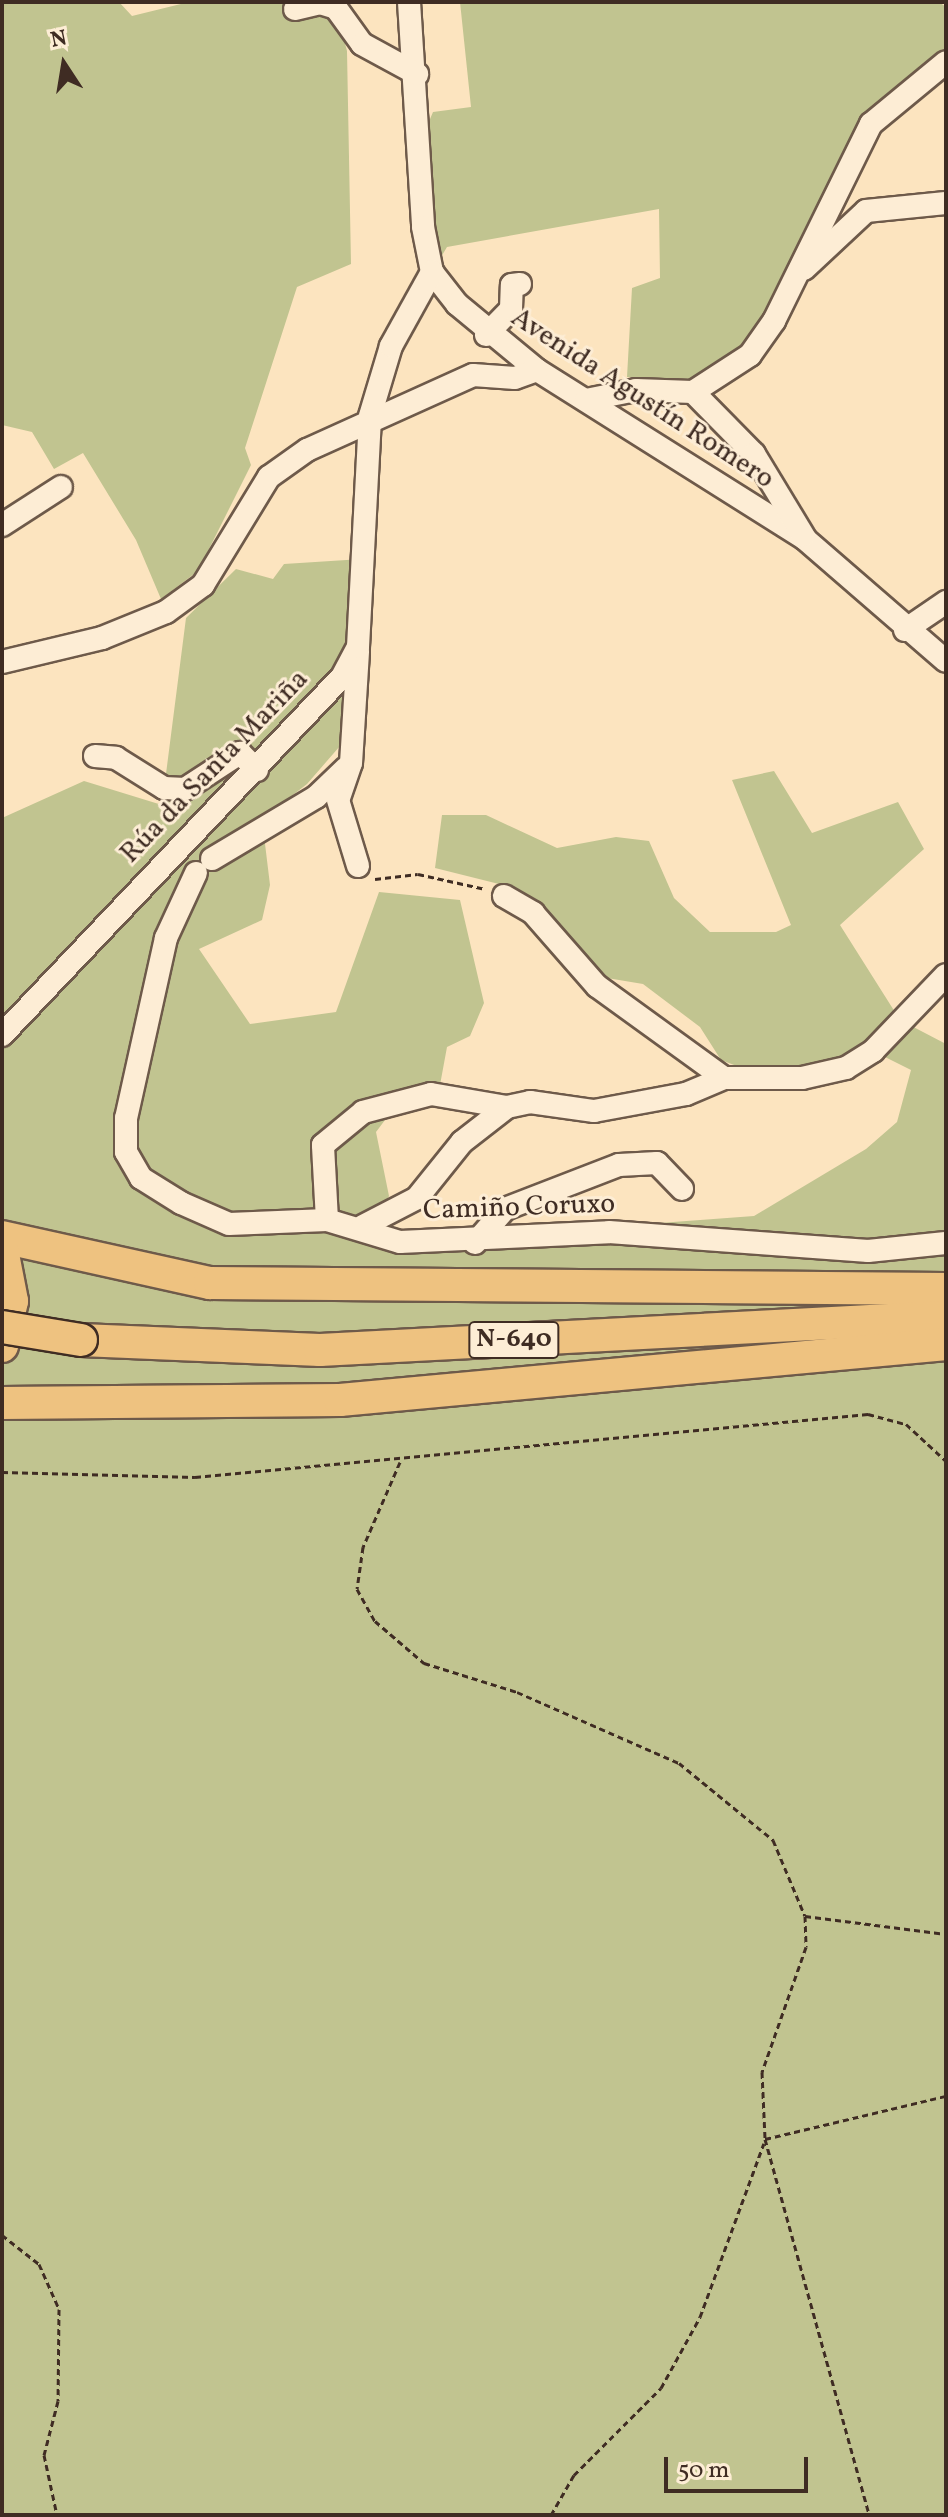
<!DOCTYPE html>
<html>
<head>
<meta charset="utf-8">
<style>
  body { margin:0 }
  #map { position:relative; width:948px; height:2517px; overflow:hidden; background:#fce4bf; font-family:Vollkorn,serif }
  div>[style] { position:absolute }
  .green>* { inset:0; background:#c1c490 }
  .path>* { height:3px; margin-top:-1.5px; transform-origin:0; background:repeating-linear-gradient(90deg,#3f2c23 0 6px,transparent 0 10px) }
  .roads { filter:drop-shadow(2px 0 #6e5a4a) drop-shadow(-2px 0 #6e5a4a) drop-shadow(0 2px #6e5a4a) drop-shadow(0 -2px #6e5a4a) }
  .minor>* { height:22px; margin:-11px; padding:0 11px; transform-origin:11px; border-radius:11px; background:#fdedd5 }
  .highway>* { height:32px; margin:-16px; padding:0 16px; transform-origin:16px; border-radius:16px; background:#eec280 }
  .bridges { filter:drop-shadow(2px 0 #3f2c23) drop-shadow(-2px 0 #3f2c23) drop-shadow(0 2px #3f2c23) drop-shadow(0 -2px #3f2c23) }
  .highway-bridge>* { height:32px; margin:-16px; padding:0 16px; transform-origin:16px; border-radius:16px; background:#eec280 }
  span { translate:-50% -50%; white-space:nowrap; text-align:center; line-height:1.15; -webkit-text-stroke:6px #fdedd5; paint-order:stroke }
  .shield-label span { padding:2px 6px; background:#fdedd5; border:2px solid; border-radius:6px; -webkit-text-stroke-width:0 }
  .shield-label { font-size:26px; color:#3f2c23; font-weight:700 }
  .street-label { font-size:28px; color:#3f2c23 }
  .frame { position:absolute; inset:0; border:4px solid #3f2c23; pointer-events:none }
  .north { position:absolute; left:24px; top:24px; width:80px; height:80px; -webkit-text-stroke:6px #fdedd5; paint-order:stroke; rotate:348deg; font-size:22px; font-weight:700; line-height:32px; text-align:center; color:#3f2c23 }
  .north::after { content:''; display:block; margin:auto; width:28px; height:36px; background:#3f2c23; clip-path:polygon(50% 0,100% 100%,50% 72%,0 100%) }
  .scale { position:absolute; left:664px; top:2457px; width:144px; height:36px; box-sizing:border-box; border:4px solid #3f2c23; border-top:0; padding-left:10px; font-size:24px; line-height:28px; white-space:nowrap; color:#3f2c23; -webkit-text-stroke:6px #fdedd5; paint-order:stroke }
</style>
</head>
<body>
<div id="map">
  <div class="green">
    <div style="clip-path:polygon(2px 2px,119px 2px,132px 16px,189px 2px,334px 2px,347px 51px,351px 264px,297px 287px,245px 448px,251px 465px,198px 571px,161px 599px,136px 540px,83px 453px,54px 469px,32px 432px,2px 425px)"></div>
    <div style="clip-path:polygon(460px 2px,939px 2px,946px 7px,946px 62px,846px 148px,774px 321px,698px 380px,627px 377px,632px 288px,660px 278px,659px 209px,447px 247px,432px 272px,419px 145px,433px 112px,471px 107px)"></div>
    <div style="clip-path:polygon(362px 559px,353px 731px,307px 784px,262px 819px,270px 885px,262px 920px,199px 949px,250px 1024px,336px 1012px,379px 892px,460px 900px,484px 1003px,470px 1036px,447px 1047px,440px 1085px,417px 1109px,385px 1120px,376px 1132px,389px 1196px,383px 1208px,402px 1242px,754px 1216px,866px 1149px,897px 1122px,911px 1070px,873px 1051px,808px 1068px,750px 1071px,721px 1060px,700px 1027px,643px 984px,601px 977px,507px 886px,435px 868px,442px 815px,486px 815px,557px 848px,616px 837px,649px 841px,674px 898px,710px 932px,776px 932px,791px 925px,732px 780px,774px 771px,812px 833px,898px 802px,924px 849px,840px 925px,900px 1020px,946px 1044px,946px 2515px,2px 2515px,2px 818px,84px 781px,162px 805px,186px 618px,236px 569px,273px 579px,284px 564px)"></div>
  </div>
  <div class="path">
    <div style="left:375px;top:879px;width:43px;rotate:-6.6deg"></div>
    <div style="left:418px;top:874px;width:69px;rotate:12.6deg"></div>
    <div style="left:400px;top:1462px;width:93px;rotate:113.5deg"></div>
    <div style="left:363px;top:1547px;width:42px;rotate:98.1deg"></div>
    <div style="left:357px;top:1589px;width:37px;rotate:61deg"></div>
    <div style="left:375px;top:1621px;width:65px;rotate:40.6deg"></div>
    <div style="left:424px;top:1663px;width:97px;rotate:17.3deg"></div>
    <div style="left:517px;top:1692px;width:177px;rotate:23.7deg"></div>
    <div style="left:679px;top:1763px;width:122px;rotate:39.3deg"></div>
    <div style="left:773px;top:1840px;width:82px;rotate:67.2deg"></div>
    <div style="left:805px;top:1916px;width:31px;rotate:88deg"></div>
    <div style="left:806px;top:1947px;width:133px;rotate:109.4deg"></div>
    <div style="left:762px;top:2072px;width:67px;rotate:87.4deg"></div>
    <div style="left:765px;top:2139px;width:390px;rotate:74.5deg"></div>
    <div style="left:2px;top:1472px;width:193px;rotate:1.5deg"></div>
    <div style="left:195px;top:1477px;width:676px;rotate:-5.35deg"></div>
    <div style="left:868px;top:1414px;width:39px;rotate:15deg"></div>
    <div style="left:906px;top:1424px;width:54px;rotate:42.8deg"></div>
    <div style="left:805px;top:1916px;width:142px;rotate:7.3deg"></div>
    <div style="left:765px;top:2139px;width:186px;rotate:-13.4deg"></div>
    <div style="left:2px;top:2235px;width:47px;rotate:38.1deg"></div>
    <div style="left:39px;top:2264px;width:49px;rotate:66deg"></div>
    <div style="left:59px;top:2309px;width:92px;rotate:90.6deg"></div>
    <div style="left:58px;top:2401px;width:56px;rotate:104.5deg"></div>
    <div style="left:44px;top:2455px;width:61px;rotate:77.8deg"></div>
    <div style="left:551px;top:2515px;width:46px;rotate:-60.1deg"></div>
    <div style="left:574px;top:2475px;width:123px;rotate:-45deg"></div>
    <div style="left:661px;top:2388px;width:81px;rotate:-61.2deg"></div>
    <div style="left:700px;top:2317px;width:185px;rotate:-69.8deg"></div>
  </div>
  <div class="roads">
    <div class="minor">
      <div style="left:409px;top:2px;width:225px;rotate:86.4deg"></div>
      <div style="left:423px;top:227px;width:46px;rotate:78.7deg"></div>
      <div style="left:432px;top:272px;width:41px;rotate:52deg"></div>
      <div style="left:457px;top:304px;width:104px;rotate:39.5deg"></div>
      <div style="left:537px;top:370px;width:317px;rotate:32.2deg"></div>
      <div style="left:805px;top:539px;width:186px;rotate:40.9deg"></div>
      <div style="left:295px;top:9px;width:26px;rotate:-13deg"></div>
      <div style="left:320px;top:3px;width:17px;rotate:17deg"></div>
      <div style="left:336px;top:8px;width:44px;rotate:54.2deg"></div>
      <div style="left:362px;top:44px;width:63px;rotate:28.6deg"></div>
      <div style="left:804px;top:269px;width:85px;rotate:-43.1deg"></div>
      <div style="left:866px;top:211px;width:80px;rotate:-5.7deg"></div>
      <div style="left:486px;top:335px;width:36px;rotate:-46deg"></div>
      <div style="left:511px;top:309px;width:24px;rotate:-88deg"></div>
      <div style="left:512px;top:285px;width:8px;rotate:-7deg"></div>
      <div style="left:693px;top:392px;width:68px;rotate:-33deg"></div>
      <div style="left:750px;top:355px;width:42px;rotate:-54.8deg"></div>
      <div style="left:774px;top:321px;width:220px;rotate:-63.8deg"></div>
      <div style="left:871px;top:124px;width:97px;rotate:-39.6deg"></div>
      <div style="left:586px;top:400px;width:51px;rotate:-11.3deg"></div>
      <div style="left:636px;top:390px;width:57px;rotate:2deg"></div>
      <div style="left:693px;top:392px;width:87px;rotate:45.5deg"></div>
      <div style="left:754px;top:454px;width:95px;rotate:58.8deg"></div>
      <div style="left:2px;top:525px;width:70px;rotate:-32.8deg"></div>
      <div style="left:905px;top:630px;width:50px;rotate:-34.3deg"></div>
      <div style="left:358px;top:652px;width:111px;rotate:93.6deg"></div>
      <div style="left:351px;top:763px;width:39px;rotate:109deg"></div>
      <div style="left:338px;top:800px;width:69px;rotate:73.1deg"></div>
      <div style="left:2px;top:662px;width:103px;rotate:-13.5deg"></div>
      <div style="left:102px;top:638px;width:69px;rotate:-22.1deg"></div>
      <div style="left:166px;top:612px;width:46px;rotate:-36.1deg"></div>
      <div style="left:203px;top:585px;width:127px;rotate:-58.6deg"></div>
      <div style="left:269px;top:477px;width:47px;rotate:-35.4deg"></div>
      <div style="left:307px;top:450px;width:182px;rotate:-24.3deg"></div>
      <div style="left:473px;top:375px;width:42px;rotate:4.1deg"></div>
      <div style="left:515px;top:378px;width:23px;rotate:-20deg"></div>
      <div style="left:95px;top:756px;width:21px;rotate:5deg"></div>
      <div style="left:116px;top:758px;width:57px;rotate:32deg"></div>
      <div style="left:164px;top:788px;width:21px;rotate:3deg"></div>
      <div style="left:185px;top:789px;width:66px;rotate:-33.2deg"></div>
      <div style="left:240px;top:753px;width:24px;rotate:45deg"></div>
      <div style="left:212px;top:859px;width:121px;rotate:-30.8deg"></div>
      <div style="left:316px;top:797px;width:42px;rotate:-44deg"></div>
      <div style="left:196px;top:873px;width:72px;rotate:114.8deg"></div>
      <div style="left:166px;top:938px;width:184px;rotate:102.5deg"></div>
      <div style="left:126px;top:1118px;width:34px;rotate:90deg"></div>
      <div style="left:126px;top:1152px;width:30px;rotate:60deg"></div>
      <div style="left:141px;top:1178px;width:47px;rotate:32deg"></div>
      <div style="left:181px;top:1203px;width:52px;rotate:23.6deg"></div>
      <div style="left:229px;top:1224px;width:98px;rotate:-2.3deg"></div>
      <div style="left:327px;top:1220px;width:76px;rotate:16.8deg"></div>
      <div style="left:400px;top:1242px;width:209px;rotate:-2.7deg"></div>
      <div style="left:609px;top:1232px;width:260px;rotate:4.2deg"></div>
      <div style="left:868px;top:1251px;width:78px;rotate:-5.9deg"></div>
      <div style="left:504px;top:896px;width:34px;rotate:30deg"></div>
      <div style="left:533px;top:913px;width:97px;rotate:48.8deg"></div>
      <div style="left:597px;top:986px;width:157px;rotate:35.9deg"></div>
      <div style="left:724px;top:1078px;width:78px"></div>
      <div style="left:802px;top:1078px;width:45px;rotate:-12.8deg"></div>
      <div style="left:846px;top:1068px;width:32px;rotate:-32deg"></div>
      <div style="left:873px;top:1051px;width:105px;rotate:-46.2deg"></div>
      <div style="left:2px;top:1035px;width:494px;rotate:-46.5deg"></div>
      <div style="left:342px;top:677px;width:34px;rotate:-62deg"></div>
      <div style="left:358px;top:647px;width:231px;rotate:-87deg"></div>
      <div style="left:370px;top:416px;width:73px;rotate:-73.3deg"></div>
      <div style="left:391px;top:346px;width:85px;rotate:-61deg"></div>
      <div style="left:327px;top:1220px;width:75px;rotate:-93.1deg"></div>
      <div style="left:323px;top:1145px;width:52px;rotate:-39.5deg"></div>
      <div style="left:363px;top:1112px;width:70px;rotate:-14.8deg"></div>
      <div style="left:431px;top:1094px;width:77px;rotate:9.7deg"></div>
      <div style="left:363px;top:1226px;width:61px;rotate:-27.4deg"></div>
      <div style="left:417px;top:1198px;width:72px;rotate:-51.2deg"></div>
      <div style="left:462px;top:1142px;width:57px;rotate:-37.9deg"></div>
      <div style="left:507px;top:1107px;width:24px;rotate:-12deg"></div>
      <div style="left:530px;top:1102px;width:65px;rotate:8deg"></div>
      <div style="left:594px;top:1111px;width:94px;rotate:-10.5deg"></div>
      <div style="left:686px;top:1094px;width:41px;rotate:-22.8deg"></div>
      <div style="left:475px;top:1243px;width:45px;rotate:-48.6deg"></div>
      <div style="left:505px;top:1209px;width:122px;rotate:-21.1deg"></div>
      <div style="left:619px;top:1165px;width:38px;rotate:-3deg"></div>
      <div style="left:657px;top:1163px;width:36px;rotate:46deg"></div>
    </div>
    <div class="highway">
      <div style="left:2px;top:1237px;width:213px;rotate:12.5deg"></div>
      <div style="left:210px;top:1283px;width:736px;rotate:0.47deg"></div>
      <div style="left:2px;top:1249px;width:53px;rotate:79.1deg"></div>
      <div style="left:12px;top:1301px;width:46px;rotate:102.5deg"></div>
      <div style="left:81px;top:1340px;width:239px;rotate:2.4deg"></div>
      <div style="left:320px;top:1350px;width:627px;rotate:-3.02deg"></div>
      <div style="left:2px;top:1403px;width:338px;rotate:-0.5deg"></div>
      <div style="left:340px;top:1400px;width:609px;rotate:-5.28deg"></div>
    </div>
  </div>
  <div class="bridges">
    <div class="highway-bridge">
      <div style="left:2px;top:1327px;width:80px;rotate:9.3deg"></div>
    </div>
  </div>
  <div class="shield-label">
    <span style="left:514px;top:1340px">N-640</span>
  </div>
  <div class="street-label">
    <span style="left:642px;top:399px;rotate:33deg">Avenida Agustín Romero</span>
    <span style="left:215px;top:767px;rotate:-46deg">Rúa da Santa Mariña</span>
    <span style="left:519px;top:1208px;rotate:-2deg">Camiño Coruxo</span>
  </div>
  <div class="frame"></div>
  <div class="north">N</div>
  <div class="scale">50 m</div>
</div>
</body>
</html>
